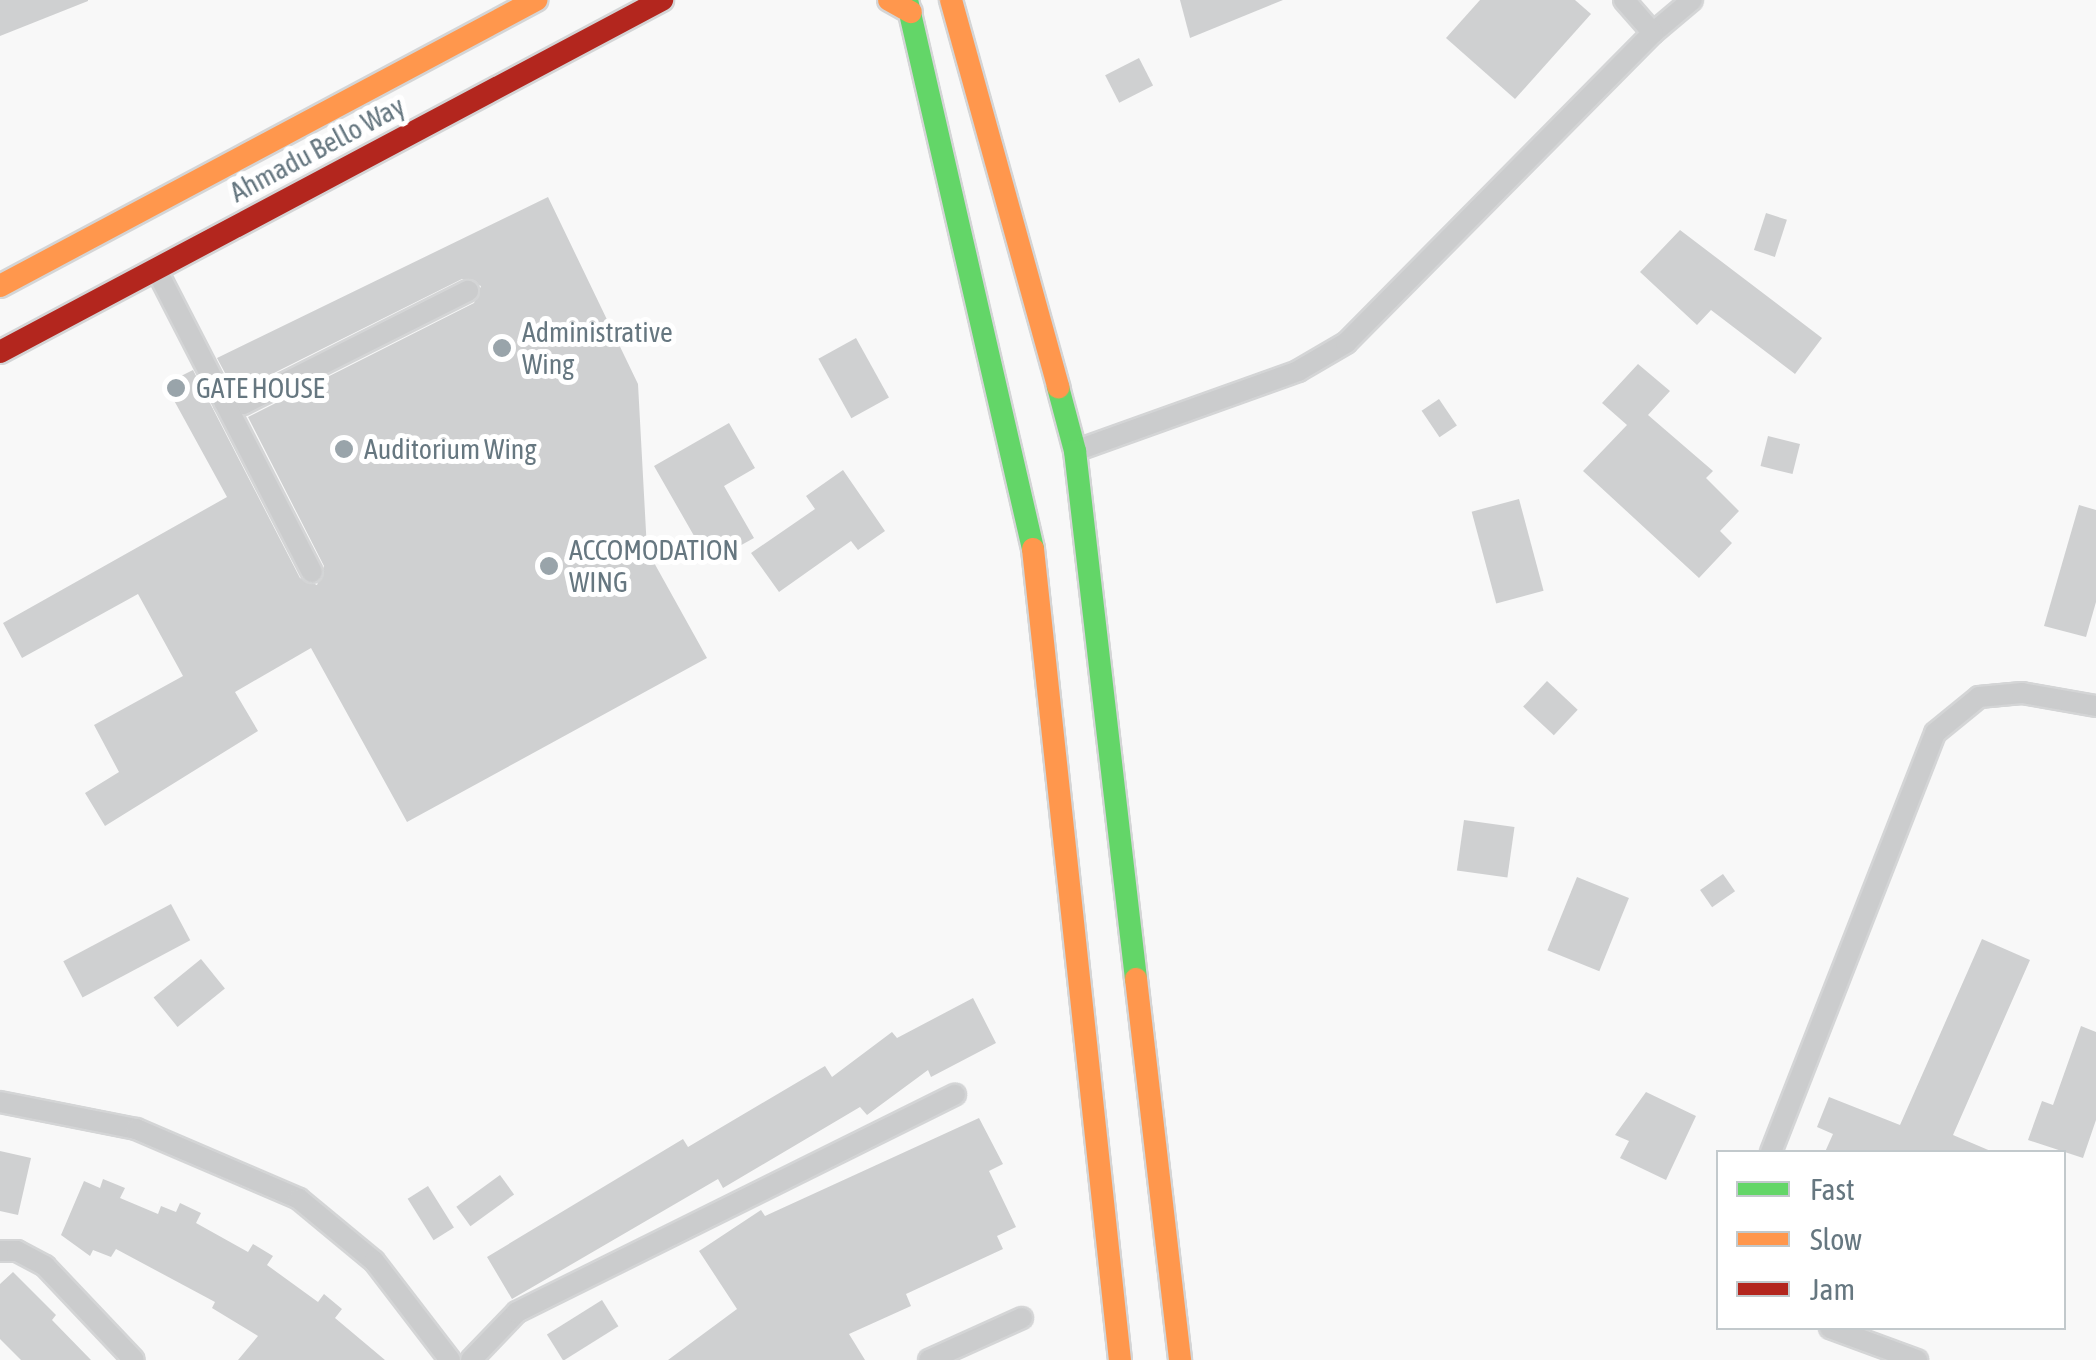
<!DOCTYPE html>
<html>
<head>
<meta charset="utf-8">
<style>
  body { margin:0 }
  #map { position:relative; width:2096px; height:1360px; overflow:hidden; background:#f8f8f8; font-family:"Asap Condensed",sans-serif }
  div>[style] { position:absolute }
  .building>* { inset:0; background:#cfd0d1; transform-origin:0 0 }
  .roads { filter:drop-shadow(2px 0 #d4d5d6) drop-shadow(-2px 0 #d4d5d6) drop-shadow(0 2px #d4d5d6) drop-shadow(0 -2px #d4d5d6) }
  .street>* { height:20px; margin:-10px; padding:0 10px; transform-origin:10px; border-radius:10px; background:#cbcccd }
  .fast>* { height:22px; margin:-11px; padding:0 11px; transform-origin:11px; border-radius:11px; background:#63d668 }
  .slow>* { height:22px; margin:-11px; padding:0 11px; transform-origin:11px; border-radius:11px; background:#ff974d }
  .jam>* { height:22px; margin:-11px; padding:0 11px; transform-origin:11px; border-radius:11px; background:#b3261e }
  .dots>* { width:28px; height:28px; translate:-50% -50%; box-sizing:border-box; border:5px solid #fff; border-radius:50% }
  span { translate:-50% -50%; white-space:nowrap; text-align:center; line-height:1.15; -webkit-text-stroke:10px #fff; paint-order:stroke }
  .street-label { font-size:28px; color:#667780 }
  .poi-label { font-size:28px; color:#667780 }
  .left { translate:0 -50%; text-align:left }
  .legend { position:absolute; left:1716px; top:1150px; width:350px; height:180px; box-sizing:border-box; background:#fff; border:2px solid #c2c9cc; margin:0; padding:12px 18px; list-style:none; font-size:30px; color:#667780 }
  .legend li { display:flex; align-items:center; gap:20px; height:50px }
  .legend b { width:50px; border:2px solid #c2c9cc }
</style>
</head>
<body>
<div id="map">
  <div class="building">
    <div style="clip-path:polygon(0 0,88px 0,88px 1px,0 36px)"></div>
    <div style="clip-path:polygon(1180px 0,1283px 0,1190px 38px)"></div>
    <div style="clip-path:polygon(1480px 0,1575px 0,1591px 14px,1515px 99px,1446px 38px)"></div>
    <div style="left:1139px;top:58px;width:31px;height:38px;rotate:63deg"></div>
    <div style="clip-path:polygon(548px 197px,638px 384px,647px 550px,707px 658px,407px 822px,311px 648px,235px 692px,258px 731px,105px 826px,85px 793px,119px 772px,94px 725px,183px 676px,138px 594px,22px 658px,3px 623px,227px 497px,165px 384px,193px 370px,300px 578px,317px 585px,324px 566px,248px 417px,474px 303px,481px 286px,462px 279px,240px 390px,234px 390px,217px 358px)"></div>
    <div style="left:1766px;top:213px;width:22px;height:39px;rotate:18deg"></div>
    <div style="clip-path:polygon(1680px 230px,1822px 338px,1795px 374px,1711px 310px,1697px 325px,1640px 272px)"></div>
    <div style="left:856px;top:338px;width:68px;height:43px;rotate:61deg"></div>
    <div style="clip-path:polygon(1638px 364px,1670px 391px,1648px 415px,1713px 471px,1706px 478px,1739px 511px,1720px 531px,1732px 543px,1699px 578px,1583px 471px,1627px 425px,1602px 403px)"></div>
    <div style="left:1439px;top:399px;width:32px;height:21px;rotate:56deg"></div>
    <div style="clip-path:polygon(729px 423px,755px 468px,724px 486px,754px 538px,725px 554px,720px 546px,705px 555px,654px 466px)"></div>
    <div style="left:1768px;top:436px;width:33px;height:31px;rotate:14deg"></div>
    <div style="clip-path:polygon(843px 470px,885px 531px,858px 550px,851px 541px,779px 592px,751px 553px,815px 509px,806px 496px)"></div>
    <div style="left:1519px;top:499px;width:95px;height:49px;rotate:75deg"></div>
    <div style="clip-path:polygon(2079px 505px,2096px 510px,2096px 602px,2086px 637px,2044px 626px)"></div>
    <div style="left:1547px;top:681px;width:42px;height:35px;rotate:43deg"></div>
    <div style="left:1464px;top:820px;width:51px;height:51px;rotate:8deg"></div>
    <div style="left:1723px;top:874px;width:21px;height:28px;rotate:55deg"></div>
    <div style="left:1577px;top:877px;width:56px;height:79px;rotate:22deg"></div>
    <div style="left:171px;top:904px;width:41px;height:122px;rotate:62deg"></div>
    <div style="clip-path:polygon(1982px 939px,2030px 960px,1953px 1135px,1993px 1152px,1825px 1152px,1833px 1134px,1817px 1127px,1829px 1097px,1900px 1125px)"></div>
    <div style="left:201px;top:959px;width:38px;height:61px;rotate:51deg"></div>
    <div style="clip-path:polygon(973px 998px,996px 1043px,931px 1077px,928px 1070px,867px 1115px,860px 1107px,723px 1188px,718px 1179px,512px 1299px,487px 1257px,683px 1139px,688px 1147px,825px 1066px,832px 1077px,892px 1032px,897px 1038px)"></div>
    <div style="clip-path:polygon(2081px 1026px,2096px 1032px,2096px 1120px,2083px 1158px,2028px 1140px,2042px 1101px,2053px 1105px)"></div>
    <div style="clip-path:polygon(1646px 1092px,1696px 1116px,1666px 1180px,1620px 1158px,1629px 1141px,1615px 1135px)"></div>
    <div style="clip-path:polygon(979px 1118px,1003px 1164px,989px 1171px,1016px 1227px,997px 1236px,1003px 1249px,906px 1294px,911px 1306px,849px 1334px,865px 1360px,668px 1360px,737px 1309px,699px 1251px,761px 1210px,765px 1216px)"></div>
    <div style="clip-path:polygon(0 1151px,31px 1158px,18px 1215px,0 1211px)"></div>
    <div style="left:500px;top:1175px;width:24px;height:54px;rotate:54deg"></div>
    <div style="clip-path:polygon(103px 1179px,125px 1188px,120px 1198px,158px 1214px,161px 1206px,176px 1212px,180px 1203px,201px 1213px,196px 1223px,248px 1252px,253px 1244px,273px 1256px,267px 1265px,318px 1302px,324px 1294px,342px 1309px,335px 1318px,385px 1360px,238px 1360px,258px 1336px,212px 1308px,215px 1302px,116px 1249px,111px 1257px,93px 1250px,90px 1256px,61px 1235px,84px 1181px,100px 1188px)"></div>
    <div style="left:428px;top:1186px;width:49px;height:24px;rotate:58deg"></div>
    <div style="clip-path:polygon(13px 1272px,56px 1315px,52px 1320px,91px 1360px,21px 1360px,0 1339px,0 1284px)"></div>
    <div style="left:602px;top:1300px;width:31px;height:65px;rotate:58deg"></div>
  </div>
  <div class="roads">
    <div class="street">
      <div style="left:1653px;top:33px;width:51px;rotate:-40.2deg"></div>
      <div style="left:156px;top:269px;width:151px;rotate:62.8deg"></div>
      <div style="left:225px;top:403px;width:18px;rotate:3deg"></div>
      <div style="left:243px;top:404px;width:252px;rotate:-26.7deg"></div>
      <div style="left:225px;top:403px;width:190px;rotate:62.8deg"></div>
      <div style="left:1075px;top:451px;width:237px;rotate:-19.7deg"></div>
      <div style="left:1298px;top:371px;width:56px;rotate:-30.3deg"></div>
      <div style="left:1346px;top:343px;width:436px;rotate:-45.3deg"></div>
      <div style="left:1653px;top:33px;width:44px;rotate:-131.3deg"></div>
      <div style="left:0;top:1102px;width:139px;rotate:11.2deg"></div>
      <div style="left:136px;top:1129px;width:177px;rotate:23.2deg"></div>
      <div style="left:299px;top:1199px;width:97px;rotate:39.6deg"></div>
      <div style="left:374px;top:1261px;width:125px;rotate:52.5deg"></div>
      <div style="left:1771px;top:1152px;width:450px;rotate:-68.6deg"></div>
      <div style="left:1935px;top:733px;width:57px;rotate:-39.3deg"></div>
      <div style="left:1979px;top:697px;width:43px;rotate:-5.3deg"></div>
      <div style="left:2022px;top:693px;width:75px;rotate:10deg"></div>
      <div style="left:0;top:1251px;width:17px"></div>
      <div style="left:17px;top:1251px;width:32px;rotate:28deg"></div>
      <div style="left:45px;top:1266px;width:129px;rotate:46.6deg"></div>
      <div style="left:1830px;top:1328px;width:93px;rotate:20.2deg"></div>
      <div style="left:471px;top:1360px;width:66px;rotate:-46.2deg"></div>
      <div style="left:517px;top:1312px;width:489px;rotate:-26.4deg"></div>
      <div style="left:929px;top:1360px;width:102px;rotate:-24.3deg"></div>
    </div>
    <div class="fast">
      <div style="left:907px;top:0;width:563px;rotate:77.07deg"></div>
      <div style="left:1058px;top:387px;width:66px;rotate:75.1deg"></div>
      <div style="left:1075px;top:451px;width:532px;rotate:83.41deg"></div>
    </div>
    <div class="slow">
      <div style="left:889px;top:0;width:25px;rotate:29deg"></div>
      <div style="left:951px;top:0;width:402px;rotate:74.5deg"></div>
      <div style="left:0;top:286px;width:608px;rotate:-28.08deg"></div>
      <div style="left:1033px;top:549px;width:816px;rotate:83.88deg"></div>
      <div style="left:1136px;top:979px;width:384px;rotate:83.4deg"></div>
    </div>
    <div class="jam">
      <div style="left:0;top:352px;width:750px;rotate:-28deg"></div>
    </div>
  </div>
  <div class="dots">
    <div style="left:502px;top:348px;background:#99a4aa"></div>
    <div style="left:176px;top:388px;background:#99a4aa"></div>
    <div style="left:344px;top:449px;background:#99a4aa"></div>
    <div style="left:549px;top:566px;background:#99a4aa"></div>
  </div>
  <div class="street-label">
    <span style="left:317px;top:149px;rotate:-28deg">Ahmadu Bello Way</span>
  </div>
  <div class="poi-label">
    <span class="left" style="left:522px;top:348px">Administrative<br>Wing</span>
    <span class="left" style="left:196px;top:388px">GATE HOUSE</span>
    <span class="left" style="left:364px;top:449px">Auditorium Wing</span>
    <span class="left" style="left:569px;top:566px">ACCOMODATION<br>WING</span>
  </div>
  <ul class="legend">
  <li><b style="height:12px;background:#63d668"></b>Fast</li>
  <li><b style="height:12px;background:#ff974d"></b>Slow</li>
  <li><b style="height:12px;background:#b3261e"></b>Jam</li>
  </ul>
</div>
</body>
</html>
